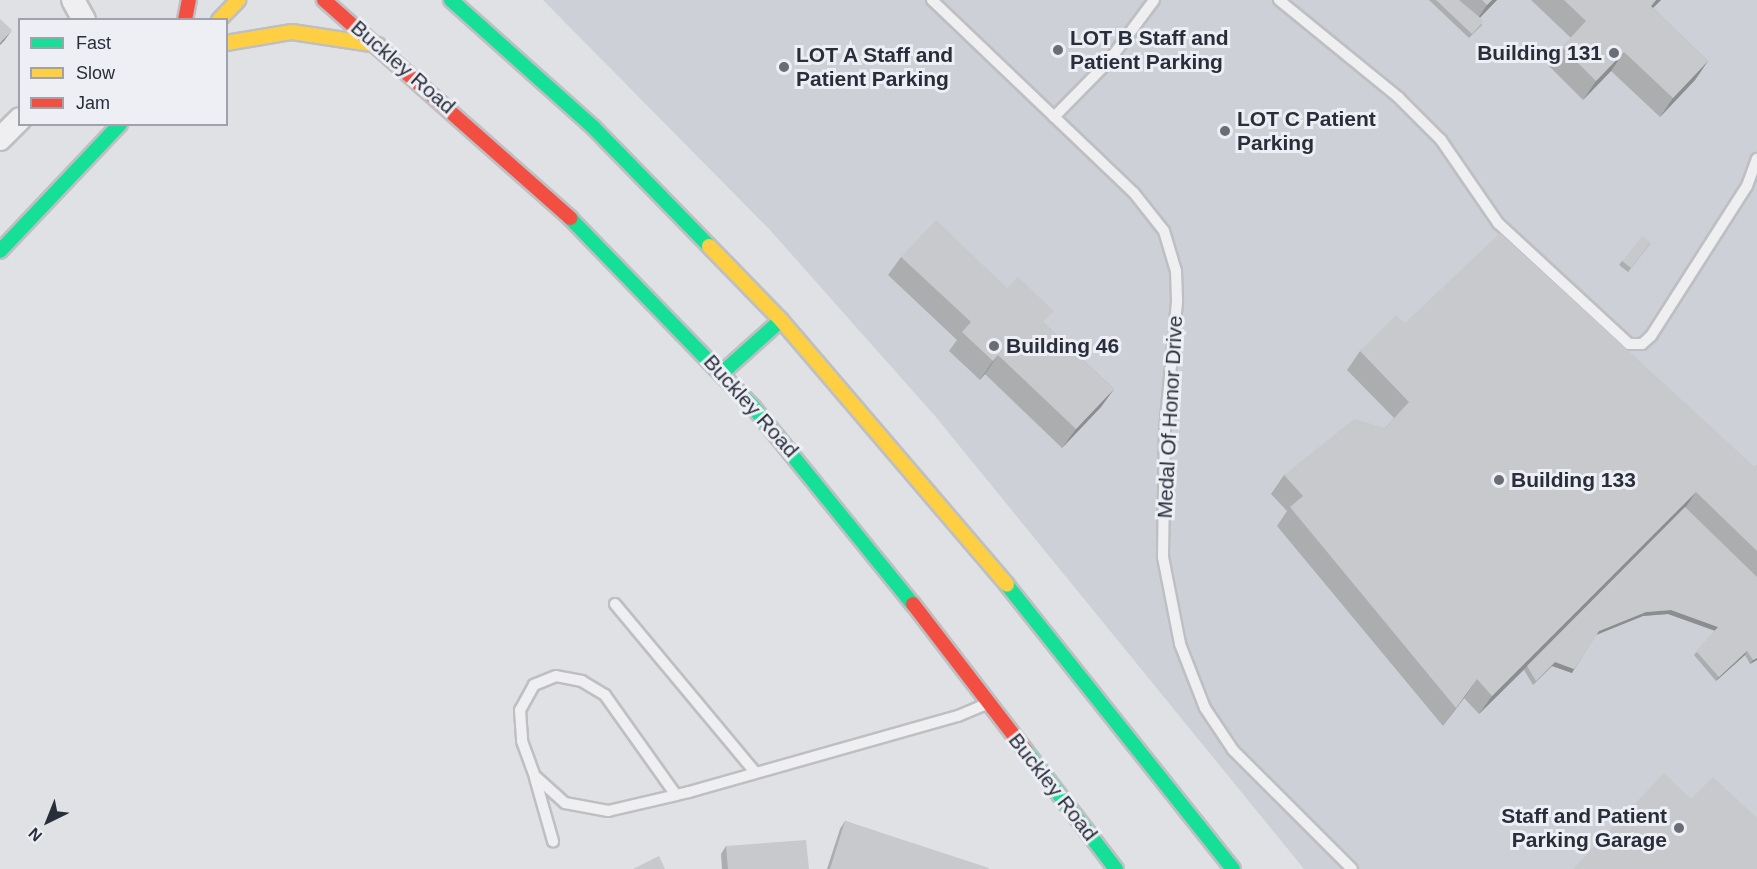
<!DOCTYPE html>
<html>
<head>
<meta charset="utf-8">
<style>
  body { margin:0 }
  #map { position:relative; width:1757px; height:869px; overflow:hidden; background:#e0e1e4; font-family:Arial,sans-serif }
  div>[style] { position:absolute }
  .built>* { inset:0; background:#ced0d7 }
  .roads { filter:drop-shadow(2px 0 #bebfc2) drop-shadow(-2px 0 #bebfc2) drop-shadow(0 2px #bebfc2) drop-shadow(0 -2px #bebfc2) }
  .lane>* { height:10px; margin:-5px; padding:0 5px; transform-origin:5px; border-radius:5px; background:#efeff1 }
  .street>* { height:22px; margin:-11px; padding:0 11px; transform-origin:11px; border-radius:11px; background:#efeff1 }
  .fast>* { height:14px; margin:-7px; padding:0 7px; transform-origin:7px; border-radius:7px; background:#16e098 }
  .slow>* { height:14px; margin:-7px; padding:0 7px; transform-origin:7px; border-radius:7px; background:#ffcf43 }
  .jam>* { height:14px; margin:-7px; padding:0 7px; transform-origin:7px; border-radius:7px; background:#f24e42 }
  .wall>* { inset:0; background:#acadaf }
  .shaded-wall>* { inset:0; background:#8c8d8f }
  .building>* { inset:0; background:#c8c9cc; transform-origin:0 0 }
  .dots>* { width:16px; height:16px; translate:-50% -50%; box-sizing:border-box; border:3px solid #edeff4; border-radius:50% }
  span { translate:-50% -50%; white-space:nowrap; text-align:center; line-height:1.15; -webkit-text-stroke:6px #edeff4; paint-order:stroke }
  .poi-label { font-size:21px; color:#292e3b; font-weight:700 }
  .left { translate:0 -50%; text-align:left }
  .right { translate:-100% -50%; text-align:right }
  .street-label { font-size:21px; color:#292e3b }
  .legend { position:absolute; left:18px; top:18px; width:210px; height:108px; box-sizing:border-box; background:#edeff4; border:2px solid #9fa2aa; margin:0; padding:8px 10px; list-style:none; font-size:18px; color:#292e3b }
  .legend li { display:flex; align-items:center; gap:12px; height:30px }
  .legend b { width:30px; border:2px solid #9fa2aa }
  .north { position:absolute; left:18px; top:791px; width:60px; height:60px; -webkit-text-stroke:4px #edeff4; paint-order:stroke; rotate:223deg; font-size:16px; font-weight:700; line-height:24px; text-align:center; color:#292e3b }
  .north::after { content:''; display:block; margin:auto; width:21px; height:27px; background:#292e3b; clip-path:polygon(50% 0,100% 100%,50% 72%,0 100%) }
</style>
</head>
<body>
<div id="map">
  <div class="built">
    <div style="clip-path:polygon(543px 0,1757px 0,1757px 869px,1304px 869px,935px 416px,770px 230px)"></div>
  </div>
  <div class="roads">
    <div class="lane">
      <div style="left:932px;top:0;width:279px;rotate:43.7deg"></div>
      <div style="left:1134px;top:193px;width:48px;rotate:51.7deg"></div>
      <div style="left:1164px;top:231px;width:42px;rotate:73.3deg"></div>
      <div style="left:1176px;top:271px;width:31px;rotate:88deg"></div>
      <div style="left:1177px;top:302px;width:127px;rotate:95.4deg"></div>
      <div style="left:1165px;top:428px;width:129px;rotate:90.9deg"></div>
      <div style="left:1163px;top:557px;width:89px;rotate:78.9deg"></div>
      <div style="left:1180px;top:644px;width:69px;rotate:68.7deg"></div>
      <div style="left:1205px;top:708px;width:50px;rotate:56.3deg"></div>
      <div style="left:1233px;top:750px;width:168px;rotate:45deg"></div>
      <div style="left:1279px;top:0;width:155px;rotate:39.2deg"></div>
      <div style="left:1399px;top:98px;width:59px;rotate:45deg"></div>
      <div style="left:1441px;top:140px;width:101px;rotate:55.5deg"></div>
      <div style="left:1498px;top:223px;width:178px;rotate:42.7deg"></div>
      <div style="left:1629px;top:344px;width:13px"></div>
      <div style="left:1642px;top:344px;width:12px;rotate:-42deg"></div>
      <div style="left:1651px;top:336px;width:178px;rotate:-57.4deg"></div>
      <div style="left:1747px;top:186px;width:29px;rotate:-70deg"></div>
      <div style="left:1054px;top:117px;width:77px;rotate:-45.5deg"></div>
      <div style="left:1108px;top:62px;width:77px;rotate:-53.4deg"></div>
      <div style="left:615px;top:604px;width:219px;rotate:50.2deg"></div>
      <div style="left:535px;top:778px;width:66px;rotate:74.1deg"></div>
      <div style="left:676px;top:795px;width:123px;rotate:-125.4deg"></div>
      <div style="left:605px;top:695px;width:27px;rotate:-149deg"></div>
      <div style="left:582px;top:681px;width:26px;rotate:-169deg"></div>
      <div style="left:556px;top:676px;width:24px;rotate:158deg"></div>
      <div style="left:534px;top:685px;width:29px;rotate:119deg"></div>
      <div style="left:520px;top:710px;width:31px;rotate:86deg"></div>
      <div style="left:522px;top:741px;width:37px;rotate:70deg"></div>
      <div style="left:535px;top:776px;width:40px;rotate:42deg"></div>
      <div style="left:565px;top:803px;width:44px;rotate:10.5deg"></div>
      <div style="left:608px;top:811px;width:70px;rotate:-13.2deg"></div>
      <div style="left:676px;top:795px;width:13px;rotate:-13deg"></div>
      <div style="left:689px;top:792px;width:280px;rotate:-15.8deg"></div>
      <div style="left:958px;top:716px;width:30px;rotate:-23deg"></div>
    </div>
    <div class="street">
      <div style="left:73px;top:0;width:23px;rotate:61deg"></div>
      <div style="left:0;top:139px;width:28px;rotate:-45deg"></div>
    </div>
    <div class="fast">
      <div style="left:451px;top:0;width:191px;rotate:41.8deg"></div>
      <div style="left:593px;top:127px;width:166px;rotate:45.7deg"></div>
      <div style="left:570px;top:218px;width:264px;rotate:45.9deg"></div>
      <div style="left:754px;top:408px;width:252px;rotate:51deg"></div>
      <div style="left:0;top:251px;width:175px;rotate:-46.6deg"></div>
      <div style="left:722px;top:373px;width:79px;rotate:-41.9deg"></div>
      <div style="left:1007px;top:585px;width:363px;rotate:51.5deg"></div>
      <div style="left:1025px;top:750px;width:150px;rotate:52.6deg"></div>
    </div>
    <div class="slow">
      <div style="left:219px;top:20px;width:28px;rotate:-46deg"></div>
      <div style="left:226px;top:43px;width:67px;rotate:-9.5deg"></div>
      <div style="left:292px;top:32px;width:87px;rotate:8.6deg"></div>
      <div style="left:709px;top:246px;width:103px;rotate:45.8deg"></div>
      <div style="left:781px;top:320px;width:348px;rotate:49.5deg"></div>
    </div>
    <div class="jam">
      <div style="left:324px;top:0;width:329px;rotate:41.5deg"></div>
      <div style="left:185px;top:20px;width:20px;rotate:-79deg"></div>
      <div style="left:913px;top:604px;width:184px;rotate:52.5deg"></div>
    </div>
  </div>
  <div class="wall">
    <div style="clip-path:polygon(1429px 0,1497px 0,1480px 17px,1482px 25px,1469px 38px)"></div>
    <div style="clip-path:polygon(1531px 0,1661px 0,1653px 8px,1708px 61px,1695px 80px,1660px 117px,1611px 71px,1583px 100px,1549px 66px,1562px 47px,1571px 38px)"></div>
    <div style="clip-path:polygon(1651px 243px,1628px 272px,1619px 265px,1622px 261px)"></div>
    <div style="clip-path:polygon(901px 257px,1045px 324px,1114px 389px,1101px 407px,1062px 448px,985px 374px,980px 380px,949px 351px,957px 340px,888px 275px)"></div>
    <div style="clip-path:polygon(1405px 323px,1755px 467px,1757px 465px,1757px 660px,1750px 664px,1745px 655px,1716px 681px,1694px 655px,1715px 631px,1668px 614px,1643px 616px,1596px 635px,1572px 673px,1552px 666px,1533px 685px,1524px 670px,1525px 669px,1479px 714px,1464px 698px,1443px 726px,1277px 526px,1287px 511px,1271px 494px,1284px 475px,1385px 428px,1394px 418px,1347px 370px,1360px 351px)"></div>
    <div style="clip-path:polygon(845px 821px,989px 869px,827px 869px,840px 829px)"></div>
    <div style="clip-path:polygon(726px 846px,809px 869px,722px 869px,721px 854px)"></div>
  </div>
  <div class="shaded-wall">
    <div style="clip-path:polygon(1492px 0,1497px 0,1474px 24px,1487px 5px)"></div>
    <div style="clip-path:polygon(1656px 0,1661px 0,1637px 24px,1651px 6px)"></div>
    <div style="clip-path:polygon(12px 30px,4px 41px,0 45px,0 43px)"></div>
    <div style="clip-path:polygon(1624px 52px,1611px 71px,1583px 100px,1596px 81px)"></div>
    <div style="clip-path:polygon(1708px 61px,1695px 80px,1660px 117px,1673px 98px)"></div>
    <div style="clip-path:polygon(998px 355px,985px 374px,980px 380px,993px 361px)"></div>
    <div style="clip-path:polygon(1114px 389px,1101px 407px,1062px 448px,1076px 429px)"></div>
    <div style="clip-path:polygon(1696px 492px,1683px 511px,1479px 714px,1492px 696px)"></div>
    <div style="clip-path:polygon(1671px 610px,1718px 627px,1716px 631px,1668px 614px,1643px 616px,1596px 635px,1599px 631px,1646px 612px)"></div>
    <div style="clip-path:polygon(1747px 651px,1745px 655px,1716px 681px,1719px 677px)"></div>
    <div style="clip-path:polygon(1757px 658px,1757px 660px,1750px 664px,1753px 660px)"></div>
    <div style="clip-path:polygon(1555px 662px,1574px 669px,1572px 673px,1552px 666px,1533px 685px)"></div>
    <div style="clip-path:polygon(1477px 679px,1464px 698px,1443px 726px,1456px 708px)"></div>
  </div>
  <div class="building">
    <div style="clip-path:polygon(1436px 0,1459px 0,1484px 21px,1472px 34px)"></div>
    <div style="clip-path:polygon(1482px 0,1492px 0,1487px 5px)"></div>
    <div style="clip-path:polygon(1564px 0,1656px 0,1651px 6px,1708px 61px,1673px 98px,1624px 52px,1596px 81px,1562px 47px,1586px 21px)"></div>
    <div style="clip-path:polygon(0 19px,12px 30px,0 43px)"></div>
    <div style="clip-path:polygon(936px 220px,1007px 288px,1018px 277px,1054px 311px,1043px 322px,1114px 389px,1076px 429px,998px 355px,993px 361px,962px 332px,971px 322px,901px 257px)"></div>
    <div style="clip-path:polygon(1500px 233px,1755px 467px,1757px 465px,1757px 551px,1696px 492px,1492px 696px,1477px 679px,1456px 708px,1290px 507px,1303px 496px,1284px 475px,1354px 419px,1385px 428px,1409px 402px,1360px 351px,1396px 315px,1405px 323px)"></div>
    <div style="left:1642px;top:236px;width:11px;height:32px;rotate:38deg"></div>
    <div style="clip-path:polygon(1685px 507px,1757px 577px,1757px 658px,1753px 660px,1747px 651px,1719px 677px,1696px 651px,1718px 627px,1671px 610px,1646px 612px,1599px 631px,1574px 669px,1555px 662px,1536px 681px,1527px 666px)"></div>
    <div style="clip-path:polygon(1664px 773px,1691px 799px,1713px 777px,1757px 818px,1757px 869px,1573px 869px)"></div>
    <div style="clip-path:polygon(845px 821px,989px 868px,989px 869px,830px 869px)"></div>
    <div style="clip-path:polygon(806px 840px,809px 869px,728px 869px,726px 846px)"></div>
    <div style="clip-path:polygon(659px 856px,665px 869px,633px 869px)"></div>
  </div>
  <div class="dots">
    <div style="left:1058px;top:50px;background:#696d76"></div>
    <div style="left:1614px;top:53px;background:#696d76"></div>
    <div style="left:784px;top:67px;background:#696d76"></div>
    <div style="left:1225px;top:131px;background:#696d76"></div>
    <div style="left:994px;top:346px;background:#696d76"></div>
    <div style="left:1499px;top:480px;background:#696d76"></div>
    <div style="left:1679px;top:828px;background:#696d76"></div>
  </div>
  <div class="poi-label">
    <span class="left" style="left:1070px;top:50px">LOT B Staff and<br>Patient Parking</span>
    <span class="right" style="left:1602px;top:53px">Building 131</span>
    <span class="left" style="left:796px;top:67px">LOT A Staff and<br>Patient Parking</span>
    <span class="left" style="left:1237px;top:131px">LOT C Patient<br>Parking</span>
    <span class="left" style="left:1006px;top:346px">Building 46</span>
    <span class="left" style="left:1511px;top:480px">Building 133</span>
    <span class="right" style="left:1667px;top:828px">Staff and Patient<br>Parking Garage</span>
  </div>
  <div class="street-label">
    <span style="left:403px;top:67px;rotate:41deg">Buckley Road</span>
    <span style="left:751px;top:406px;rotate:48deg">Buckley Road</span>
    <span style="left:1170px;top:417px;rotate:-87deg">Medal Of Honor Drive</span>
    <span style="left:1053px;top:787px;rotate:52deg">Buckley Road</span>
  </div>
  <ul class="legend">
  <li><b style="height:8px;background:#16e098"></b>Fast</li>
  <li><b style="height:8px;background:#ffcf43"></b>Slow</li>
  <li><b style="height:8px;background:#f24e42"></b>Jam</li>
  </ul>
  <div class="north">N</div>
</div>
</body>
</html>
